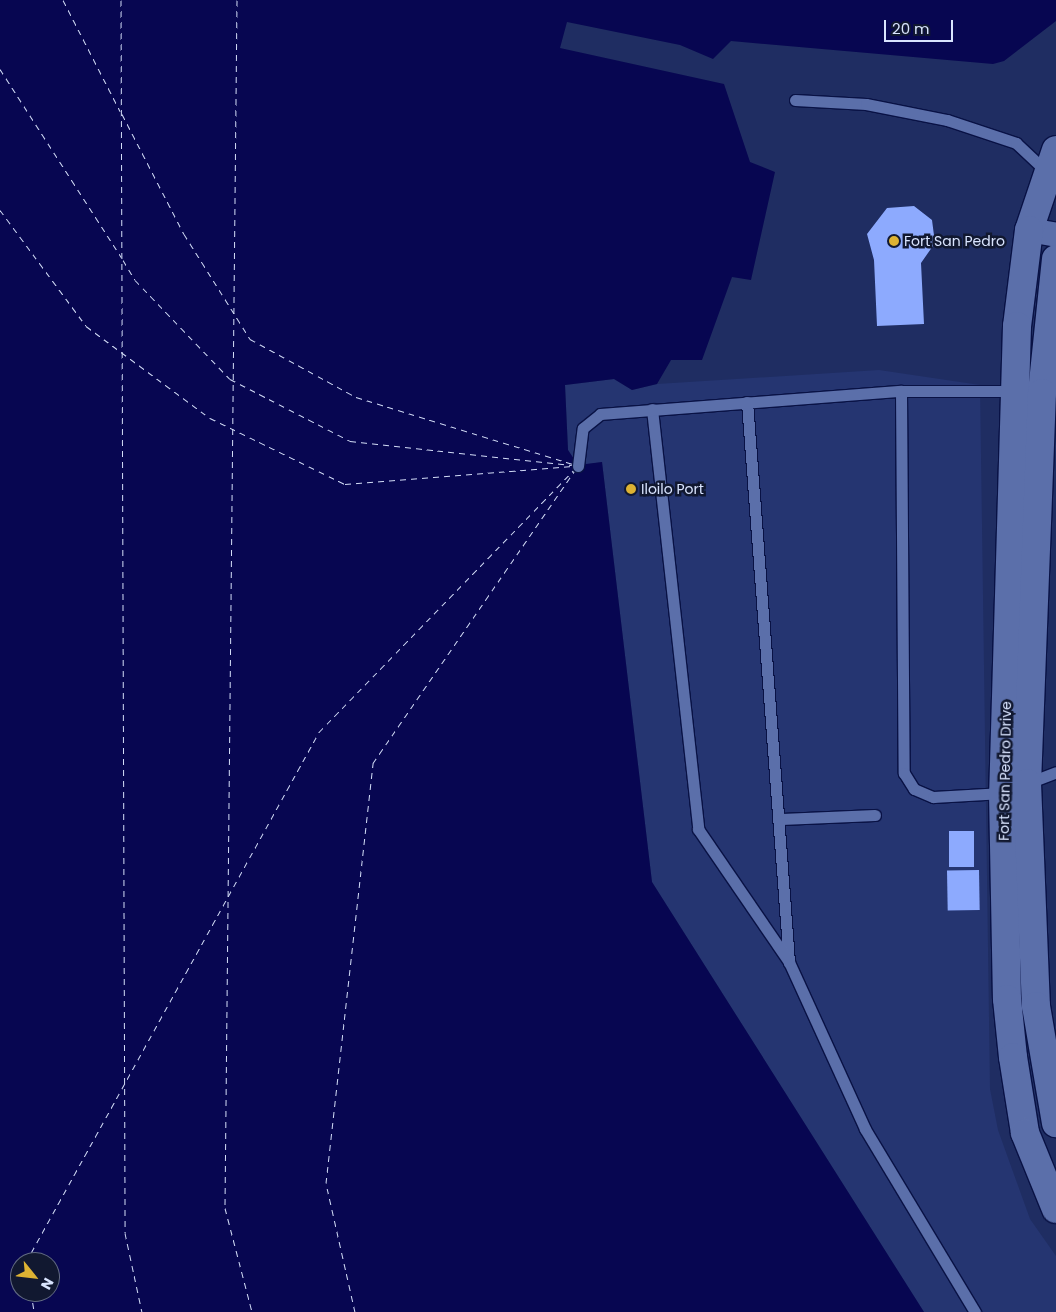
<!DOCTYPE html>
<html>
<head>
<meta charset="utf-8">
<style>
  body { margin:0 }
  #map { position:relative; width:1056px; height:1312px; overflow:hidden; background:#1f2d62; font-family:Poppins,sans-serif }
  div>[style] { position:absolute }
  .built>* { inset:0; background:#253571 }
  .water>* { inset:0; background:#070651 }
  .ferry>* { height:1px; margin-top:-0.5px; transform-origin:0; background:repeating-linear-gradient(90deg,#d3ddf7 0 6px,transparent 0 11px) }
  .building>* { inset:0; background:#8daafe; transform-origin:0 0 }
  .roads { filter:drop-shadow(1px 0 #091245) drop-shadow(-1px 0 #091245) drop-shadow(0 1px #091245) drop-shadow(0 -1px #091245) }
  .service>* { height:11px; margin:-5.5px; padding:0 5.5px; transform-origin:5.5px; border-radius:5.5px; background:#5b6faa }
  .minor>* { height:24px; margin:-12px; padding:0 12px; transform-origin:12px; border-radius:12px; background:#5b6faa }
  .secondary>* { height:28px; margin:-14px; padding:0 14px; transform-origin:14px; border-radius:14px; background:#5b6faa }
  .dots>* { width:14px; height:14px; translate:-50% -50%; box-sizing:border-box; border:2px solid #111830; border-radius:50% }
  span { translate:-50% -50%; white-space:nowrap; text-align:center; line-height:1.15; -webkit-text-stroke:5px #111830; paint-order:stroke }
  .poi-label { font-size:14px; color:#d9e4fe }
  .left { translate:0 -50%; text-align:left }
  .street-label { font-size:14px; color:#d9e4fe }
  .north { position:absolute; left:10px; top:1252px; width:50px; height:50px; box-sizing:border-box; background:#111830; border:1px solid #616a82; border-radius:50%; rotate:119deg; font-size:14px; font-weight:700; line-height:20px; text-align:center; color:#d9e4fe }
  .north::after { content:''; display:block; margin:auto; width:18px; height:22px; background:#ddb233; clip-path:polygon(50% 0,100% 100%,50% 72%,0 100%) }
  .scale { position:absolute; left:884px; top:20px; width:69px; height:22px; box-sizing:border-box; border:2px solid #d9e4fe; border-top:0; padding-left:6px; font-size:15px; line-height:18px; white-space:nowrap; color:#d9e4fe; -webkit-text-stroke:4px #111830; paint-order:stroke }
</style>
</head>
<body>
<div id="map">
  <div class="built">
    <div style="clip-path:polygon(879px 370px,980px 385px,990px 1089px,998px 1130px,1030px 1219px,1056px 1256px,1056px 1312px,924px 1312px,652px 882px,602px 462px,578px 466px,568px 450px,565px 385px,614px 379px,632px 390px,657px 384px)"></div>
  </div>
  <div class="water">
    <div style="clip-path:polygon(evenodd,0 0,1056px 0,1056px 21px,1004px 61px,993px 64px,731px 41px,713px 59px,680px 45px,567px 22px,560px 48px,724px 84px,750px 162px,775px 172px,751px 280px,732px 277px,702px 360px,671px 360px,657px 384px,632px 390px,614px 379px,565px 385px,568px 450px,578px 465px,602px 462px,652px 882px,924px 1312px,0 1312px,0 0,20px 1262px,50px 1262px,50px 1292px,20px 1292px,20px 1262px)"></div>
  </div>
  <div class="ferry">
    <div style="left:63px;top:0;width:125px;rotate:62.8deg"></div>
    <div style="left:121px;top:0;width:1233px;rotate:89.81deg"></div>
    <div style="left:125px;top:1233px;width:81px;rotate:77.9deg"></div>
    <div style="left:237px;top:0;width:1208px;rotate:90.57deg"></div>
    <div style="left:225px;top:1208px;width:107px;rotate:75.4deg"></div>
    <div style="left:0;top:69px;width:224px;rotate:57.2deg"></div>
    <div style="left:122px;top:114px;width:135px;rotate:62.7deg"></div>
    <div style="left:184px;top:234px;width:124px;rotate:57.8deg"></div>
    <div style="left:250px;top:339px;width:121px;rotate:28.7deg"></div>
    <div style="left:356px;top:397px;width:226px;rotate:17.2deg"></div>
    <div style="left:0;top:210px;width:144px;rotate:53.4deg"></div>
    <div style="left:86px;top:326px;width:154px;rotate:36.6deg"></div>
    <div style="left:210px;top:418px;width:150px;rotate:26.1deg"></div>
    <div style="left:345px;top:484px;width:228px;rotate:-4.5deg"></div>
    <div style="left:123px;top:260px;width:23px;rotate:59deg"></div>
    <div style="left:135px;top:280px;width:137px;rotate:46.2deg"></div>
    <div style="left:230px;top:379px;width:135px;rotate:27.3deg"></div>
    <div style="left:350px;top:441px;width:223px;rotate:6.2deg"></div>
    <div style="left:26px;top:1262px;width:606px;rotate:-61.06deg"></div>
    <div style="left:319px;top:732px;width:366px;rotate:-45.8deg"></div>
    <div style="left:31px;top:1292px;width:20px;rotate:81deg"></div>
    <div style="left:355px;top:1312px;width:132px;rotate:-102.7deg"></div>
    <div style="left:326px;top:1183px;width:423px;rotate:-83.6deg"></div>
    <div style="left:373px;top:763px;width:356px;rotate:-55.4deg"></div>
  </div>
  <div class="building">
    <div style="clip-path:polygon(914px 206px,932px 220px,935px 243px,921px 263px,924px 324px,877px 326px,874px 260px,867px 234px,887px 208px)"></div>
    <div style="left:974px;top:831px;width:36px;height:25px;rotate:90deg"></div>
    <div style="left:979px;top:870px;width:40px;height:32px;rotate:89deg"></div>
  </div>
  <div class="roads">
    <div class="service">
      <div style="left:795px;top:100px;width:71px;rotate:3.2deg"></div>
      <div style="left:866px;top:104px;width:83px;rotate:11.2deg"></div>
      <div style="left:947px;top:120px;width:73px;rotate:18.4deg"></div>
      <div style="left:1016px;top:143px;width:42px;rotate:43.1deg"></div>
      <div style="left:901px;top:391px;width:382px;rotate:89.6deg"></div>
      <div style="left:904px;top:773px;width:19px;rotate:58deg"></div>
      <div style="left:914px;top:789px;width:21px;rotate:23deg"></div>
      <div style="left:933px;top:797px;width:70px;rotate:-3.3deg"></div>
      <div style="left:747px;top:402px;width:562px;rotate:85.71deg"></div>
      <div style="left:789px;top:962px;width:183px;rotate:65.5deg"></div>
      <div style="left:865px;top:1129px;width:214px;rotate:59deg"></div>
      <div style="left:652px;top:409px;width:423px;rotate:83.7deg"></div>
      <div style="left:698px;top:829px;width:161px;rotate:55.6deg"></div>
      <div style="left:578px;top:466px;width:38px;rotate:-83deg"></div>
      <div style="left:583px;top:428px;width:22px;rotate:-39deg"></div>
      <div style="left:600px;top:414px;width:302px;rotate:-4.4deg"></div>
      <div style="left:901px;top:391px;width:115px"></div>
      <div style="left:1028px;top:783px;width:30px;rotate:-21deg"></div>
      <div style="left:781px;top:819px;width:94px;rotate:-2.4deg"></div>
    </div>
    <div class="minor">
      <div style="left:1029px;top:230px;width:27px;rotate:10deg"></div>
    </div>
    <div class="secondary">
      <div style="left:1056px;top:150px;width:84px;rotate:108.6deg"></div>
      <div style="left:1029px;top:230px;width:97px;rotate:97.1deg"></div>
      <div style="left:1017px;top:326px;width:467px;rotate:91.7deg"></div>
      <div style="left:1003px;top:793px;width:206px;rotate:88.9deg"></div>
      <div style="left:1007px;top:999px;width:58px;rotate:84.1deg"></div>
      <div style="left:1013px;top:1057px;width:77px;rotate:81deg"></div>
      <div style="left:1025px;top:1133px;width:82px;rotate:67.8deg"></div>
      <div style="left:1056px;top:259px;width:135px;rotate:96deg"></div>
      <div style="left:1042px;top:393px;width:390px;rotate:92.2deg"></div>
      <div style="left:1027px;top:783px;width:223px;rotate:87.7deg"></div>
      <div style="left:1036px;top:1006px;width:119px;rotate:80.3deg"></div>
    </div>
  </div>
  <div class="dots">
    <div style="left:894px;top:241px;background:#ddb233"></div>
    <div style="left:631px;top:489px;background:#ddb233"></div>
  </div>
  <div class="poi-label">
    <span class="left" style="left:904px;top:241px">Fort San Pedro</span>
    <span class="left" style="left:641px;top:489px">Iloilo Port</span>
  </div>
  <div class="street-label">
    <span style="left:1005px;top:771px;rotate:-89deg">Fort San Pedro Drive</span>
  </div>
  <div class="north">N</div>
  <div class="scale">20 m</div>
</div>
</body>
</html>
